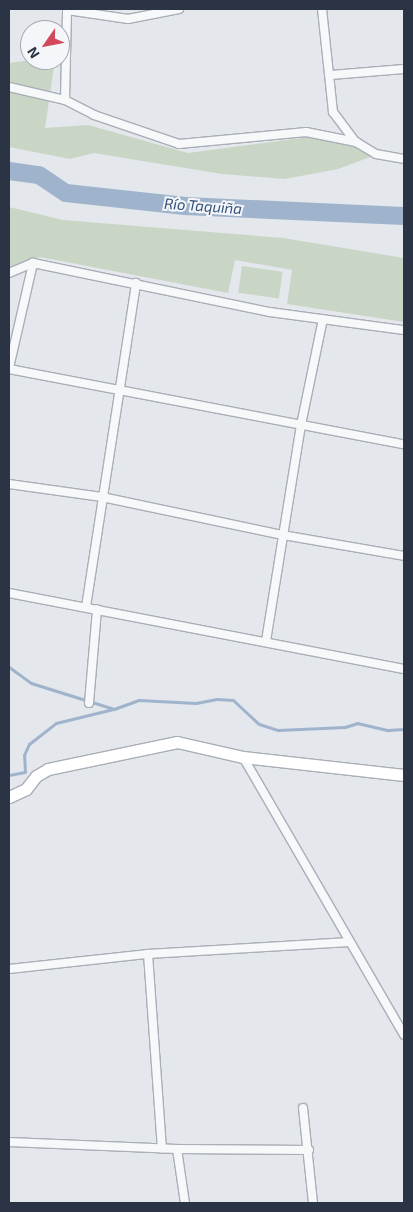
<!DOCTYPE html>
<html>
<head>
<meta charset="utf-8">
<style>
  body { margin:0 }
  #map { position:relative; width:413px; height:1212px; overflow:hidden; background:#e4e7ec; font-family:"Exo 2",sans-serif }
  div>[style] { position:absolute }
  .green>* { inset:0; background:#c9d6c5; transform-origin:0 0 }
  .stream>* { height:3px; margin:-1.5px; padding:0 1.5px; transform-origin:1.5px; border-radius:1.5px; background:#9fb4cc }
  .river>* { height:18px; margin:-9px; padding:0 9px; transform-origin:9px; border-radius:9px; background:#9fb4cc }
  .roads { filter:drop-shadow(1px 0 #a9aeb7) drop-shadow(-1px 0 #a9aeb7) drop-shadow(0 1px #a9aeb7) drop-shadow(0 -1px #a9aeb7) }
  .street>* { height:8px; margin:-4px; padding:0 4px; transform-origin:4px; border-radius:4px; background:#f7f8fa }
  .secondary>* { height:11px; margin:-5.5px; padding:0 5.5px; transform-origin:5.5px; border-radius:5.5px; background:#fff }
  span { translate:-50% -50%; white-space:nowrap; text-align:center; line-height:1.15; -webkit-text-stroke:4px #f4f6f9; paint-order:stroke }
  .water-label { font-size:15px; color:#34527a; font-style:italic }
  .frame { position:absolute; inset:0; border:10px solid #2b3445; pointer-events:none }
  .north { position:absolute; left:20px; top:20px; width:50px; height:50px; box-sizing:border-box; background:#f4f6f9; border:1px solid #a4a8b1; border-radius:50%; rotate:237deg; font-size:14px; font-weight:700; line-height:20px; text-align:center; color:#2b3445 }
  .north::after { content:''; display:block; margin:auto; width:18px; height:22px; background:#d1495b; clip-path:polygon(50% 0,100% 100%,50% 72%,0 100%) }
</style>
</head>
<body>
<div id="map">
  <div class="green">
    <div style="clip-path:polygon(31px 60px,55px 60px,45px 128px,88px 125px,188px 153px,310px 137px,358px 147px,373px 156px,338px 169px,285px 179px,222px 174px,94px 153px,70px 159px,9px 147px,9px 63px)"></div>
    <div style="clip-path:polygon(9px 207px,63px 220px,283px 238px,404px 258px,404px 322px,287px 304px,292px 270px,235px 260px,228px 293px,40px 257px,9px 267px)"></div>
    <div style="left:242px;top:266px;width:41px;height:27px;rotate:8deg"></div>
  </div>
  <div class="stream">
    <div style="left:9px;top:667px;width:27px;rotate:36deg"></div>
    <div style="left:31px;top:683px;width:87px;rotate:17.4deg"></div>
    <div style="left:114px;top:709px;width:27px;rotate:-20deg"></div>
    <div style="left:139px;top:700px;width:57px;rotate:3deg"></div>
    <div style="left:196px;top:703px;width:21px;rotate:-11deg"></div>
    <div style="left:217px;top:699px;width:16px;rotate:4deg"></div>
    <div style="left:233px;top:700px;width:35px;rotate:43deg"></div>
    <div style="left:259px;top:724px;width:20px;rotate:18deg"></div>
    <div style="left:278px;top:730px;width:67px;rotate:-2.6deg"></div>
    <div style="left:345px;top:727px;width:13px;rotate:-18deg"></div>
    <div style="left:357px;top:723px;width:32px;rotate:13deg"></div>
    <div style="left:388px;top:730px;width:16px;rotate:-4deg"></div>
    <div style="left:9px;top:775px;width:16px;rotate:-11deg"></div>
    <div style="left:25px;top:772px;width:17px;rotate:-93deg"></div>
    <div style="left:24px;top:755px;width:12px;rotate:-66deg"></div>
    <div style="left:29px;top:744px;width:34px;rotate:-38deg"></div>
    <div style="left:56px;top:723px;width:59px;rotate:-13.8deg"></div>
  </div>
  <div class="river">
    <div style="left:9px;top:171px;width:30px;rotate:8deg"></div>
    <div style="left:39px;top:175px;width:32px;rotate:34deg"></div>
    <div style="left:66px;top:193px;width:120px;rotate:6.2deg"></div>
    <div style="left:185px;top:206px;width:219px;rotate:2.6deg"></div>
  </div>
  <div class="roads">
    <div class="street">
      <div style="left:322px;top:9px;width:104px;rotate:83.9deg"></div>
      <div style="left:333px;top:112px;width:38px;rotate:53deg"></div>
      <div style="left:67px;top:10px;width:62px;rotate:8.4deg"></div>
      <div style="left:128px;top:19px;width:52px;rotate:-11.1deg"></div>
      <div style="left:331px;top:75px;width:73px;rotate:-4.7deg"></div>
      <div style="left:9px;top:87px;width:57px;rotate:13.1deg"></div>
      <div style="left:65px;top:100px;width:33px;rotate:27deg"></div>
      <div style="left:94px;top:115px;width:90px;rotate:18.8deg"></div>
      <div style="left:179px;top:144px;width:128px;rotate:-5.4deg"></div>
      <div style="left:306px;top:132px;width:51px;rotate:11.3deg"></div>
      <div style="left:356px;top:142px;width:23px;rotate:31deg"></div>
      <div style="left:376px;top:154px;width:28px;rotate:10deg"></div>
      <div style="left:65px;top:100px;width:91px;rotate:-88.7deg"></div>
      <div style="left:9px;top:273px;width:26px;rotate:-23deg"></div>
      <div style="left:33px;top:263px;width:242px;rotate:11.7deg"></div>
      <div style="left:270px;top:312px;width:135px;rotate:7.7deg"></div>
      <div style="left:9px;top:368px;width:108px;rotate:-77.1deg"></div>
      <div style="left:9px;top:369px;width:402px;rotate:10.8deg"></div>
      <div style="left:9px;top:484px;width:94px;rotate:8deg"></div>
      <div style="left:102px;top:497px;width:185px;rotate:11.9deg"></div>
      <div style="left:283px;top:535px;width:123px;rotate:9.8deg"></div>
      <div style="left:9px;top:593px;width:402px;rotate:10.9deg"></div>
      <div style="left:86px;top:607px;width:328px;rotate:-81.2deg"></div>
      <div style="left:266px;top:641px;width:219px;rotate:-80.8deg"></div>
      <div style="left:301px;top:425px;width:108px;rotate:-78.3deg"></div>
      <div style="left:89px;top:703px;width:94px;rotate:-85.1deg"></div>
      <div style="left:243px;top:757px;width:321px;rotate:59.9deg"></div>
      <div style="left:148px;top:954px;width:195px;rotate:85.9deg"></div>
      <div style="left:9px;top:969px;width:140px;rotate:-6.2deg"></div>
      <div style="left:148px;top:954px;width:202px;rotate:-3.4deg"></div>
      <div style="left:303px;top:1108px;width:96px;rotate:84deg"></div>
      <div style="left:9px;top:1142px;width:168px;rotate:2.4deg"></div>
      <div style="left:177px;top:1149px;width:132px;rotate:0.4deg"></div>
      <div style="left:177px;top:1149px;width:55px;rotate:81.6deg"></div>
    </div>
    <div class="secondary">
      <div style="left:9px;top:797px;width:19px;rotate:-25deg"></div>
      <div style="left:26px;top:789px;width:16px;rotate:-52deg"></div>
      <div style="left:36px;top:776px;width:14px;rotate:-30deg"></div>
      <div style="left:48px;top:769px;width:132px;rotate:-11.8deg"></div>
      <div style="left:177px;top:742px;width:68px;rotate:12.8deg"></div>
      <div style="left:243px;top:757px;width:162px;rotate:6.4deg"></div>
    </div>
  </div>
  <div class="water-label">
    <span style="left:203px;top:206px;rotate:4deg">Río Taquiña</span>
  </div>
  <div class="frame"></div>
  <div class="north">N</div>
</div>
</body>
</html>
